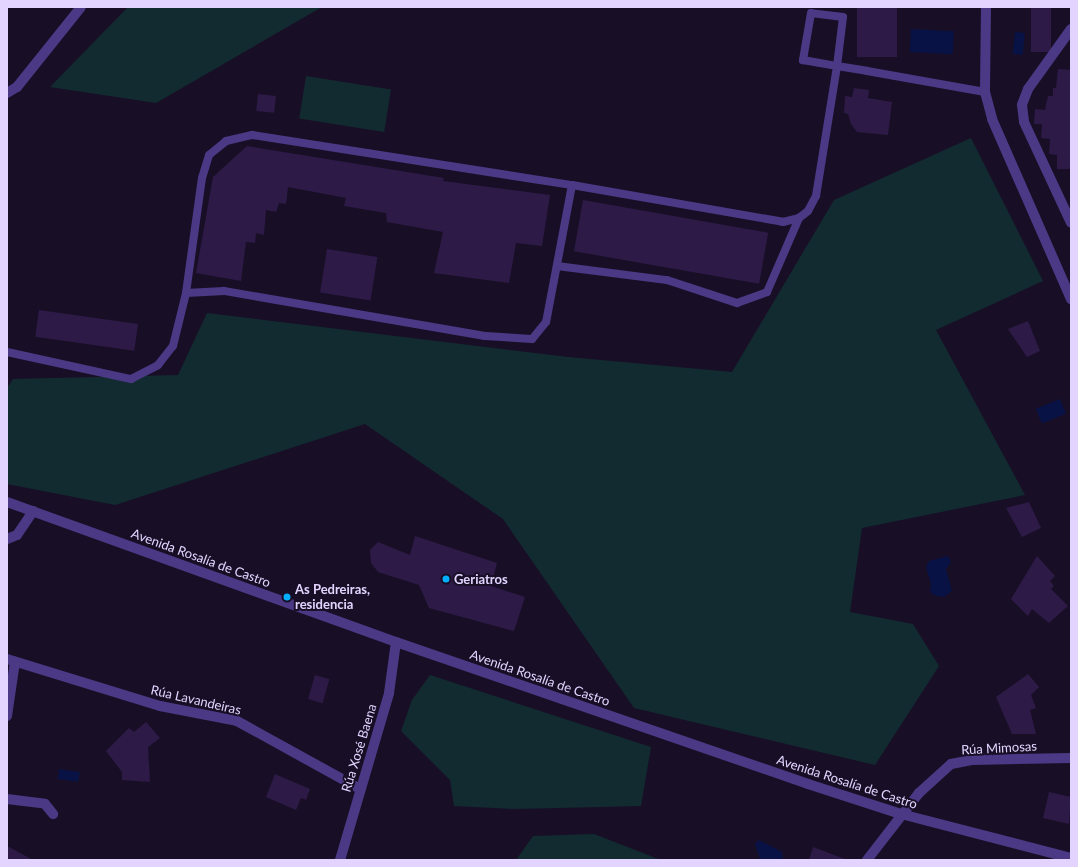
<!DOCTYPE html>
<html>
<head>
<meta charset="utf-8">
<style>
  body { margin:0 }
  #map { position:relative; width:1078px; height:867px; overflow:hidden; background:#180f26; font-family:Lato,sans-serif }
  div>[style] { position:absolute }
  .green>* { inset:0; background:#122b30; transform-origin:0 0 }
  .water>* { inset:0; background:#091244; transform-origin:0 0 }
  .building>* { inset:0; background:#2d1a47; transform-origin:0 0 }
  .service>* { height:8px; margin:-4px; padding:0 4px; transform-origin:4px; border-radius:4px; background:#4c3986 }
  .minor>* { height:10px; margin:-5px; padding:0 5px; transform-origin:5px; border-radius:5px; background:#4c3986 }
  .tertiary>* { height:10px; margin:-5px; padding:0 5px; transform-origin:5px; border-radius:5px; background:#4c3986 }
  .dots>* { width:11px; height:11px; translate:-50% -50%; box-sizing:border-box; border:2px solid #180f26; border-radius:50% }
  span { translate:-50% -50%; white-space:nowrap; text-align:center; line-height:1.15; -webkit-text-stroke:4px #180f26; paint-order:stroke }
  .street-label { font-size:13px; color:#e2d4ff }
  .poi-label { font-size:13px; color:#e2d4ff; font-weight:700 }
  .left { translate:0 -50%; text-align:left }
  .frame { position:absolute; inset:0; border:8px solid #e2d4ff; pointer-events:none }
</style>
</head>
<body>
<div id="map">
  <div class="green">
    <div style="clip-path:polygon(128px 7px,322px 7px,156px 103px,50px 87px)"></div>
    <div style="left:306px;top:76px;width:86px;height:43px;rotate:9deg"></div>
    <div style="clip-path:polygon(971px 138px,1043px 281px,936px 330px,1025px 495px,862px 528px,850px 612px,913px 624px,939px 666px,875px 765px,634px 708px,503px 519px,365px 424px,115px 505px,7px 484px,7px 388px,13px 379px,178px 375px,207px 313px,568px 357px,732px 372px,834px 200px)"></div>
    <div style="clip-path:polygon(430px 675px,651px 747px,641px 806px,515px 809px,454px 806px,450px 780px,401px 731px,412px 700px)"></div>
    <div style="clip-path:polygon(594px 834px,661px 860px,516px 860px,533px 836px)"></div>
  </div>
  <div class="water">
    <div style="left:911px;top:29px;width:43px;height:23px;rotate:3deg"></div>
    <div style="left:1015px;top:32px;width:10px;height:22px;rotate:6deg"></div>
    <div style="left:1060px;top:399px;width:16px;height:26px;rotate:68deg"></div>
    <div style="clip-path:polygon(948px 556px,951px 562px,946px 569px,952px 591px,944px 597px,936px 596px,930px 592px,931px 584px,926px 567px,929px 561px)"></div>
    <div style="left:59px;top:769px;width:21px;height:10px;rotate:8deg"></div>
    <div style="clip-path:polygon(759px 840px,782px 852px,783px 860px,760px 859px,755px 844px)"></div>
  </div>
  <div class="building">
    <div style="left:857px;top:7px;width:40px;height:50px"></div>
    <div style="left:1031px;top:7px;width:20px;height:45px"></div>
    <div style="clip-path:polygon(1058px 69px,1071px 70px,1071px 169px,1057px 169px,1057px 155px,1049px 154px,1050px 139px,1041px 138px,1042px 124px,1034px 124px,1035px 109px,1045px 110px,1048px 96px,1053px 96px,1053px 88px,1056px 88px)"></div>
    <div style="clip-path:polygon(854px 88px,869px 90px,868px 98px,892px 102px,888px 135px,857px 132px,851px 124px,848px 114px,844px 113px,845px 96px,852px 97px)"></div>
    <div style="left:258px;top:94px;width:18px;height:17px;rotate:6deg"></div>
    <div style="clip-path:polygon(247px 146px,444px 178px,443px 181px,550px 195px,542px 246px,516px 243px,509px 283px,434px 273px,443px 232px,387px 222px,386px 213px,344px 206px,346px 198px,288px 187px,286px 204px,279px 203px,276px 212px,266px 210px,264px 235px,256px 233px,255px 243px,246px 242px,241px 281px,196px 273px,213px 177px)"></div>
    <div style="left:583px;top:200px;width:188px;height:52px;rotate:10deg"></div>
    <div style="left:327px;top:249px;width:51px;height:44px;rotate:9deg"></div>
    <div style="left:39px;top:310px;width:100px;height:27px;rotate:8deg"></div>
    <div style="clip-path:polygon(1028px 321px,1040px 351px,1027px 357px,1008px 329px)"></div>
    <div style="clip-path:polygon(1029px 502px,1041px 528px,1022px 537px,1006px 508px)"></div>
    <div style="clip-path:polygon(415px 536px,497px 563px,491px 586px,525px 597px,514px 631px,429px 608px,419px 585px,378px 572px,371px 563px,370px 550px,378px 542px,410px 555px)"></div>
    <div style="clip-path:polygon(1037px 556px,1055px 576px,1050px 581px,1054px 586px,1051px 589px,1068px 606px,1049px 623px,1032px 609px,1028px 616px,1011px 599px)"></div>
    <div style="clip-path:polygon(1028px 674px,1039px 687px,1031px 695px,1036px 708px,1030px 710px,1036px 734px,1012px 734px,996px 697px)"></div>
    <div style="left:315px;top:675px;width:15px;height:25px;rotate:16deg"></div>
    <div style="clip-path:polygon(146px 722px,160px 738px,148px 747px,150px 782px,122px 780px,122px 772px,106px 751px,129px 728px,134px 732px)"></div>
    <div style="clip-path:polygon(275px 774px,310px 789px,306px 800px,301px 798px,296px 810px,266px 797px)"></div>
    <div style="clip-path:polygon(1049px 792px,1071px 797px,1069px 824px,1043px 818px)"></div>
    <div style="clip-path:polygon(7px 846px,33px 860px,7px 860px)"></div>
    <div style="clip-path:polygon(813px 847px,845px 859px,845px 860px,809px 860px)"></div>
  </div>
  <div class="service">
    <div style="left:572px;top:185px;width:214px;rotate:9.9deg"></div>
    <div style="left:783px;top:222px;width:16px;rotate:-14deg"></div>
    <div style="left:799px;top:218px;width:11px;rotate:-38deg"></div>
    <div style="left:808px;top:211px;width:17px;rotate:-62deg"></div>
    <div style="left:816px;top:196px;width:132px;rotate:-80.8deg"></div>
    <div style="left:837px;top:66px;width:49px;rotate:-83deg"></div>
    <div style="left:843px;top:17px;width:32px;rotate:-173deg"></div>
    <div style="left:811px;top:13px;width:48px;rotate:99.7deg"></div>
    <div style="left:803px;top:60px;width:35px;rotate:10deg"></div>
    <div style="left:837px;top:66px;width:30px;rotate:9deg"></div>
    <div style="left:867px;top:71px;width:120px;rotate:10.1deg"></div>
    <div style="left:557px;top:266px;width:111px;rotate:7.3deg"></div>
    <div style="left:667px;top:280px;width:74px;rotate:18.2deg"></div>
    <div style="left:737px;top:303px;width:32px;rotate:-20deg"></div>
    <div style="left:767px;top:292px;width:81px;rotate:-66.6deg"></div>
    <div style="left:7px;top:352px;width:127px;rotate:12.3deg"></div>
    <div style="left:131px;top:379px;width:30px;rotate:-27deg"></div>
    <div style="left:158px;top:365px;width:24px;rotate:-52deg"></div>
    <div style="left:173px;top:346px;width:55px;rotate:-76.2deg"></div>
    <div style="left:186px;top:293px;width:116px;rotate:-82.1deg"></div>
    <div style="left:202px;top:178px;width:24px;rotate:-73deg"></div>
    <div style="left:209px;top:155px;width:22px;rotate:-39deg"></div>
    <div style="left:226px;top:141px;width:27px;rotate:-13deg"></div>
    <div style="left:252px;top:135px;width:324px;rotate:8.9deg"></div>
    <div style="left:572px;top:185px;width:139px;rotate:100.7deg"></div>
    <div style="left:546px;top:322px;width:22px;rotate:129deg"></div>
    <div style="left:532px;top:339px;width:47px;rotate:-176.3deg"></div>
    <div style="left:485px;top:336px;width:265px;rotate:-170.2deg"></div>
    <div style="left:224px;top:291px;width:38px;rotate:177deg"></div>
  </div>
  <div class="minor">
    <div style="left:1071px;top:29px;width:74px;rotate:125.6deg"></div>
    <div style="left:1028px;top:89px;width:17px;rotate:111deg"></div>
    <div style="left:1022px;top:105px;width:17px;rotate:83deg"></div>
    <div style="left:1024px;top:122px;width:111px;rotate:65deg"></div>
    <div style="left:7px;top:93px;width:12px;rotate:-31deg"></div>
    <div style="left:17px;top:87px;width:102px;rotate:-51.3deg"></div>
    <div style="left:7px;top:539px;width:11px;rotate:-22deg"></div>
    <div style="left:17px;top:535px;width:29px;rotate:-56deg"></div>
    <div style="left:7px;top:659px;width:160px;rotate:17.1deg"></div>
    <div style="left:160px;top:706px;width:78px;rotate:11deg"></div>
    <div style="left:237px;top:721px;width:141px;rotate:28.9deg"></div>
    <div style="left:7px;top:716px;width:55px;rotate:-81.6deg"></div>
    <div style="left:7px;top:799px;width:38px;rotate:7deg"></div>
    <div style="left:45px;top:804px;width:13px;rotate:51deg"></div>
    <div style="left:340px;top:860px;width:174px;rotate:-73.6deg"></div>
    <div style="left:389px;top:693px;width:51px;rotate:-82.2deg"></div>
    <div style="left:867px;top:860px;width:85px;rotate:-52.2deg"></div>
    <div style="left:919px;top:793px;width:43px;rotate:-42.2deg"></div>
    <div style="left:951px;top:764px;width:21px;rotate:-11deg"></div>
    <div style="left:972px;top:760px;width:99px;rotate:-1.2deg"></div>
  </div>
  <div class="tertiary">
    <div style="left:986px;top:7px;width:85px;rotate:90.7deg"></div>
    <div style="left:985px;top:92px;width:28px;rotate:75deg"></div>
    <div style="left:992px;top:119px;width:197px;rotate:66.3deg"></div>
    <div style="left:7px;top:502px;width:413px;rotate:19.8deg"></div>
    <div style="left:396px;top:642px;width:436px;rotate:19deg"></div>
    <div style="left:808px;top:784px;width:98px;rotate:17.9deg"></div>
    <div style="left:901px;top:814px;width:176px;rotate:14.5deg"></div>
  </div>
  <div class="dots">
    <div style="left:446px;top:579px;background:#00afff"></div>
    <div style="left:287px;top:597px;background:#00afff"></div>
  </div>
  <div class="street-label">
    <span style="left:201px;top:558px;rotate:20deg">Avenida Rosalía de Castro</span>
    <span style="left:540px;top:678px;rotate:19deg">Avenida Rosalía de Castro</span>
    <span style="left:196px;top:700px;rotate:13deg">Rúa Lavandeiras</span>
    <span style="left:359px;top:748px;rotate:-73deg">Rúa Xosé Baena</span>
    <span style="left:999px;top:748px;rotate:-3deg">Rúa Mimosas</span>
    <span style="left:847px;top:782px;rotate:18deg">Avenida Rosalía de Castro</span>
  </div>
  <div class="poi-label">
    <span class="left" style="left:454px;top:579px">Geriatros</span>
    <span class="left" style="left:295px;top:597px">As Pedreiras,<br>residencia</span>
  </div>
  <div class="frame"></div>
</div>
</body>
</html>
